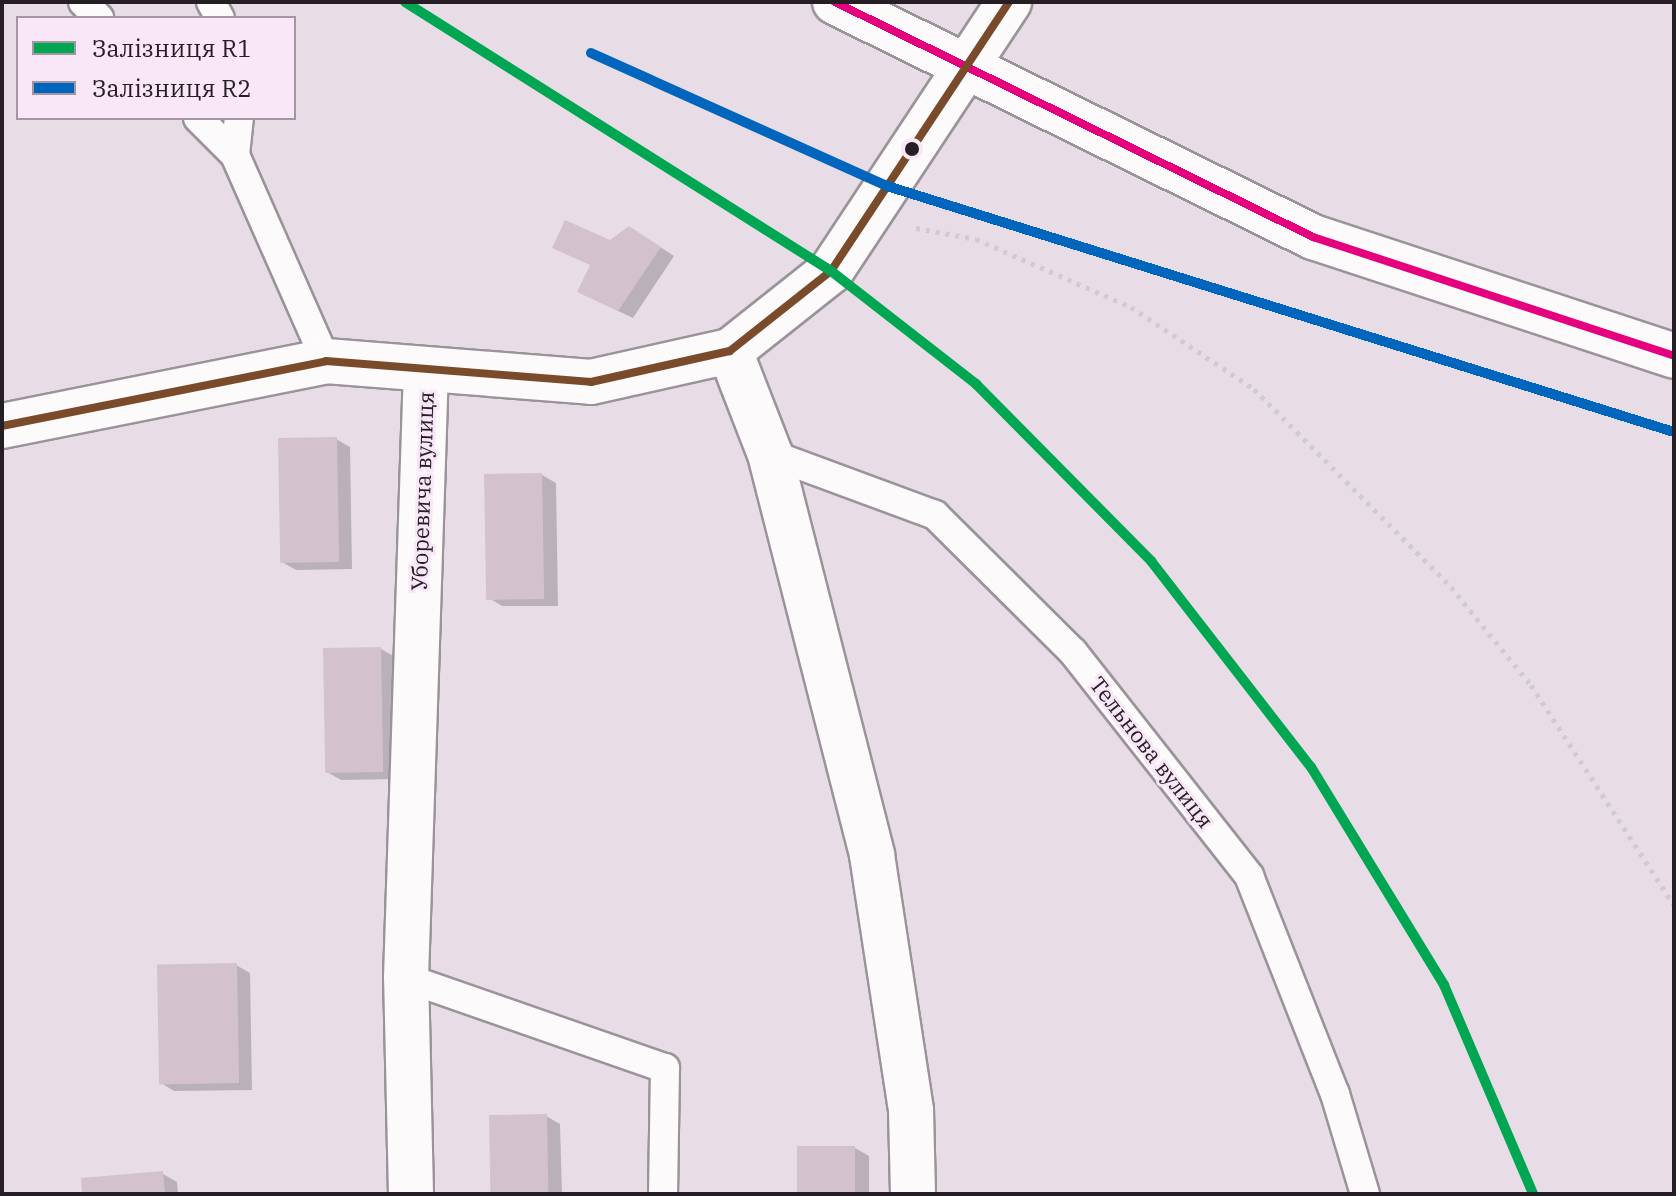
<!DOCTYPE html>
<html>
<head>
<meta charset="utf-8">
<style>
  body { margin:0 }
  #map { position:relative; width:1676px; height:1196px; overflow:hidden; background:#e8dde6; font-family:"IBM Plex Serif",serif }
  div>[style] { position:absolute }
  .shadow>* { inset:0; background:#0003 }
  .building>* { inset:0; background:#d3c2cb; transform-origin:0 0 }
  .path>* { height:5px; margin-top:-2.5px; transform-origin:0; background:repeating-linear-gradient(90deg,#cfcccf 0 4px,transparent 0 10px) }
  .roads { filter:drop-shadow(2px 0 #9b939a) drop-shadow(-2px 0 #9b939a) drop-shadow(0 2px #9b939a) drop-shadow(0 -2px #9b939a) }
  .lane>* { height:28px; margin:-14px; padding:0 14px; transform-origin:14px; border-radius:14px; background:#fcfafb }
  .street>* { height:44px; margin:-22px; padding:0 22px; transform-origin:22px; border-radius:22px; background:#fcfafb }
  .secondary>* { height:44px; margin:-22px; padding:0 22px; transform-origin:22px; border-radius:22px; background:#fcfafb }
  .bus-1>* { height:8px; margin:-4px; padding:0 4px; transform-origin:4px; border-radius:4px; background:#e5007d }
  .bus-2>* { height:8px; margin:-4px; padding:0 4px; transform-origin:4px; border-radius:4px; background:#7a4b2a }
  .rail-1>* { height:10px; margin:-5px; padding:0 5px; transform-origin:5px; border-radius:5px; background:#00a651 }
  .rail-2>* { height:10px; margin:-5px; padding:0 5px; transform-origin:5px; border-radius:5px; background:#0065bd }
  .dots>* { width:22px; height:22px; translate:-50% -50%; box-sizing:border-box; border:4px solid #f9e6f7; border-radius:50% }
  span { translate:-50% -50%; white-space:nowrap; text-align:center; line-height:1.15; -webkit-text-stroke:6px #f9e6f7; paint-order:stroke }
  .street-label { font-size:22px; color:#251e24 }
  .frame { position:absolute; inset:0; border:4px solid #251e24; pointer-events:none }
  .legend { position:absolute; left:16px; top:16px; width:280px; height:104px; box-sizing:border-box; background:#f9e6f7; border:2px solid #a496a3; margin:0; padding:10px 14px; list-style:none; font-size:24px; color:#251e24 }
  .legend li { display:flex; align-items:center; gap:16px; height:40px }
  .legend b { width:40px; border:2px solid #a496a3 }
</style>
</head>
<body>
<div id="map">
  <div class="shadow">
    <div style="clip-path:polygon(643px 236px,674px 256px,633px 318px,593px 299px,610px 243px)"></div>
    <div style="clip-path:polygon(336px 439px,350px 447px,352px 569px,296px 570px,282px 562px)"></div>
    <div style="clip-path:polygon(542px 475px,556px 483px,558px 606px,502px 606px,489px 598px)"></div>
    <div style="clip-path:polygon(381px 649px,395px 657px,397px 779px,341px 780px,327px 772px)"></div>
    <div style="clip-path:polygon(236px 965px,250px 973px,252px 1090px,174px 1091px,161px 1083px)"></div>
    <div style="clip-path:polygon(546px 1116px,560px 1124px,562px 1194px,492px 1194px)"></div>
    <div style="clip-path:polygon(855px 1148px,869px 1156px,869px 1194px,800px 1194px)"></div>
    <div style="clip-path:polygon(163px 1174px,177px 1182px,178px 1194px,84px 1194px)"></div>
  </div>
  <div class="building">
    <div style="clip-path:polygon(565px 220px,610px 240px,629px 226px,661px 247px,618px 311px,577px 292px,590px 265px,552px 248px)"></div>
    <div style="left:337px;top:437px;width:125px;height:59px;rotate:89deg"></div>
    <div style="left:542px;top:473px;width:126px;height:58px;rotate:89deg"></div>
    <div style="left:381px;top:647px;width:125px;height:58px;rotate:89deg"></div>
    <div style="left:237px;top:963px;width:120px;height:80px;rotate:89deg"></div>
    <div style="left:547px;top:1114px;width:80px;height:58px;rotate:89deg"></div>
    <div style="left:797px;top:1146px;width:58px;height:48px"></div>
    <div style="clip-path:polygon(163px 1171px,165px 1194px,82px 1194px,81px 1178px)"></div>
  </div>
  <div class="path">
    <div style="left:916px;top:228px;width:61px;rotate:10.4deg"></div>
    <div style="left:976px;top:239px;width:169px;rotate:23.7deg"></div>
    <div style="left:1131px;top:307px;width:148px;rotate:33.7deg"></div>
    <div style="left:1254px;top:389px;width:279px;rotate:45.1deg"></div>
    <div style="left:1451px;top:587px;width:127px;rotate:50.8deg"></div>
    <div style="left:1531px;top:685px;width:262px;rotate:57deg"></div>
  </div>
  <div class="roads">
    <div class="lane">
      <div style="left:83px;top:2px;width:23px;rotate:45deg"></div>
      <div style="left:211px;top:2px;width:18px;rotate:61deg"></div>
      <div style="left:198px;top:118px;width:52px;rotate:45deg"></div>
      <div style="left:235px;top:155px;width:225px;rotate:66.2deg"></div>
      <div style="left:235px;top:155px;width:37px;rotate:-84deg"></div>
      <div style="left:770px;top:454px;width:176px;rotate:20.3deg"></div>
      <div style="left:935px;top:515px;width:194px;rotate:44.8deg"></div>
      <div style="left:1073px;top:652px;width:285px;rotate:51.8deg"></div>
      <div style="left:1249px;top:876px;width:234px;rotate:68.5deg"></div>
      <div style="left:1335px;top:1094px;width:104px;rotate:73.3deg"></div>
      <div style="left:406px;top:978px;width:274px;rotate:19.2deg"></div>
      <div style="left:665px;top:1068px;width:126px;rotate:90.9deg"></div>
    </div>
    <div class="street">
      <div style="left:835px;top:2px;width:533px;rotate:26.18deg"></div>
      <div style="left:1313px;top:237px;width:380px;rotate:18.2deg"></div>
      <div style="left:730px;top:351px;width:110px;rotate:68.8deg"></div>
      <div style="left:770px;top:454px;width:414px;rotate:75.7deg"></div>
      <div style="left:872px;top:855px;width:259px;rotate:81.3deg"></div>
      <div style="left:911px;top:1111px;width:83px;rotate:88.6deg"></div>
      <div style="left:411px;top:1194px;width:216px;rotate:-91.3deg"></div>
      <div style="left:406px;top:978px;width:608px;rotate:-88.12deg"></div>
    </div>
    <div class="secondary">
      <div style="left:2px;top:426px;width:330px;rotate:-11.3deg"></div>
      <div style="left:326px;top:361px;width:266px;rotate:4.5deg"></div>
      <div style="left:591px;top:382px;width:142px;rotate:-12.6deg"></div>
      <div style="left:730px;top:351px;width:129px;rotate:-38.4deg"></div>
      <div style="left:831px;top:271px;width:323px;rotate:-56.5deg"></div>
    </div>
  </div>
  <div class="bus-1">
    <div style="left:835px;top:2px;width:533px;rotate:26.18deg"></div>
    <div style="left:1313px;top:237px;width:380px;rotate:18.2deg"></div>
  </div>
  <div class="bus-2">
    <div style="left:2px;top:426px;width:330px;rotate:-11.3deg"></div>
    <div style="left:326px;top:361px;width:266px;rotate:4.5deg"></div>
    <div style="left:591px;top:382px;width:142px;rotate:-12.6deg"></div>
    <div style="left:730px;top:351px;width:129px;rotate:-38.4deg"></div>
    <div style="left:831px;top:271px;width:323px;rotate:-56.5deg"></div>
  </div>
  <div class="rail-1">
    <div style="left:405px;top:2px;width:504px;rotate:32.27deg"></div>
    <div style="left:831px;top:271px;width:184px;rotate:37.9deg"></div>
    <div style="left:976px;top:384px;width:249px;rotate:45.3deg"></div>
    <div style="left:1151px;top:561px;width:261px;rotate:52.2deg"></div>
    <div style="left:1311px;top:767px;width:255px;rotate:58.6deg"></div>
    <div style="left:1444px;top:985px;width:227px;rotate:66.9deg"></div>
  </div>
  <div class="rail-2">
    <div style="left:591px;top:53px;width:325px;rotate:24.2deg"></div>
    <div style="left:887px;top:186px;width:825px;rotate:17.36deg"></div>
  </div>
  <div class="dots">
    <div style="left:912px;top:149px;background:#251e24"></div>
  </div>
  <div class="street-label">
    <span style="left:422px;top:491px;rotate:-88deg">Уборевича вулиця</span>
    <span style="left:1152px;top:752px;rotate:52deg">Тельнова вулиця</span>
  </div>
  <div class="frame"></div>
  <ul class="legend">
  <li><b style="height:10px;background:#00a651"></b>Залізниця R1</li>
  <li><b style="height:10px;background:#0065bd"></b>Залізниця R2</li>
  </ul>
</div>
</body>
</html>
